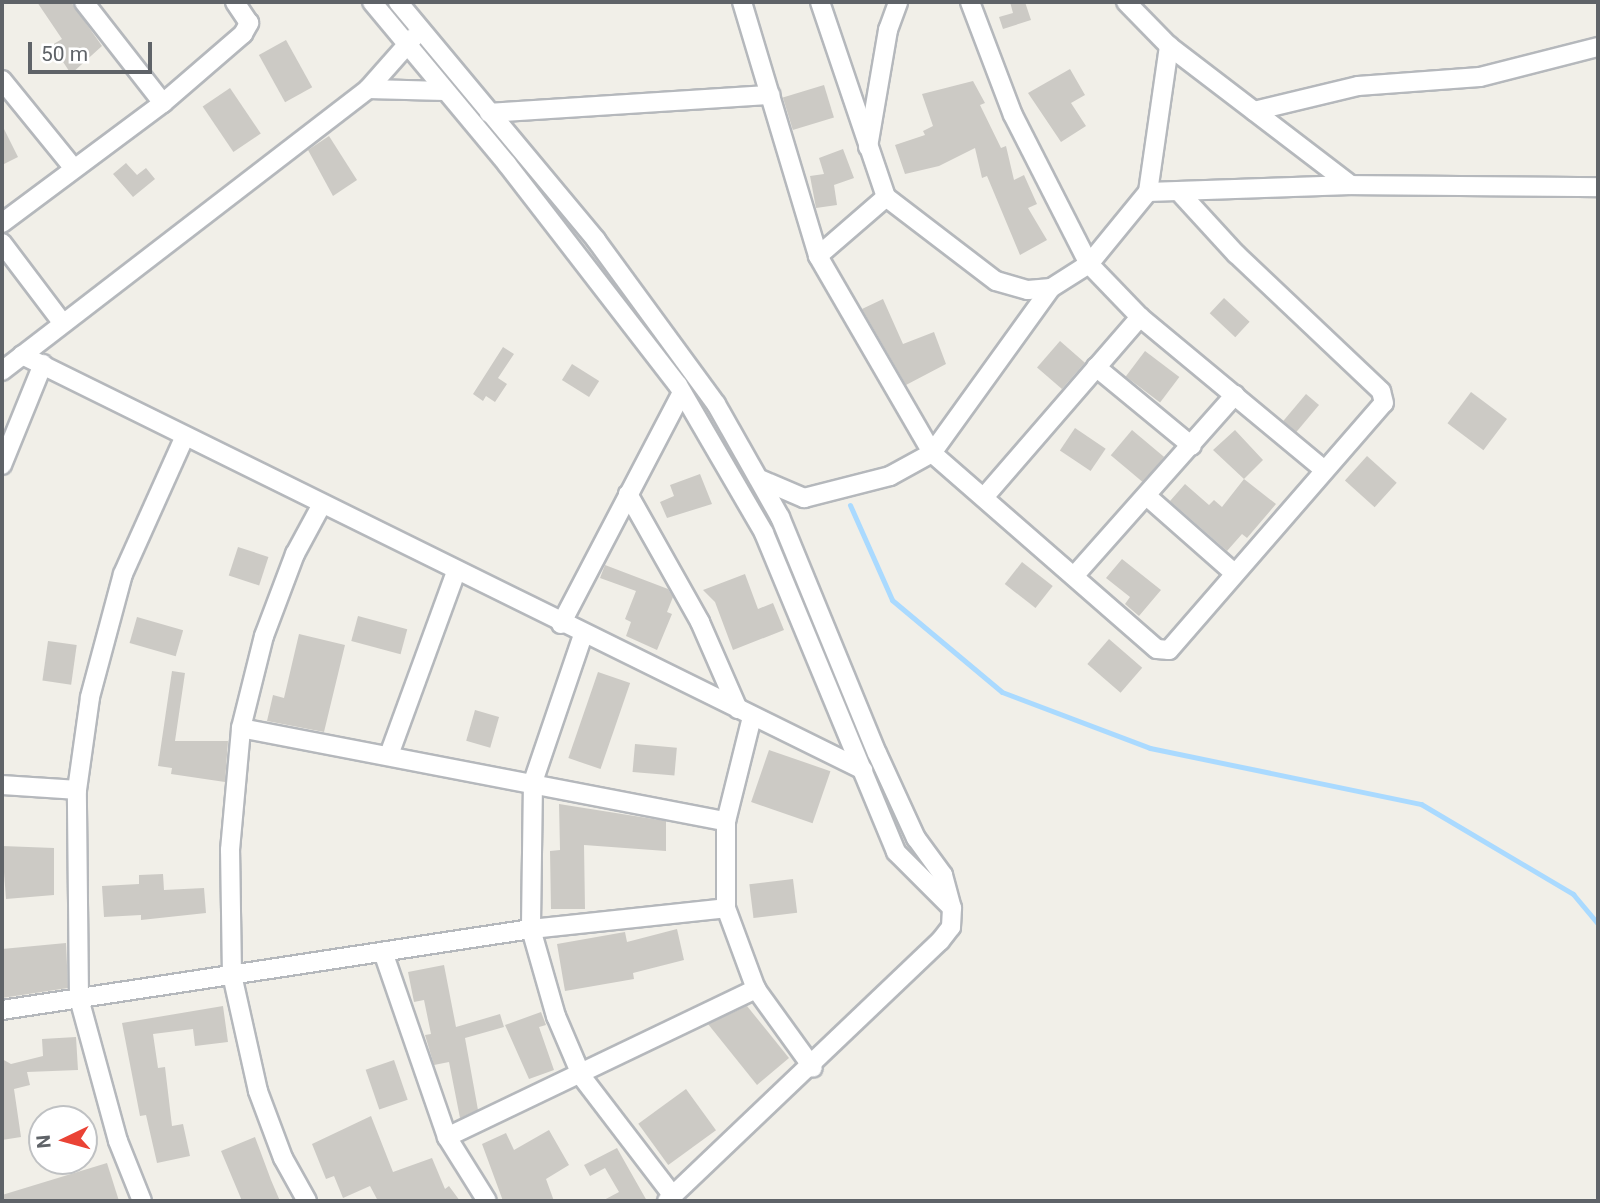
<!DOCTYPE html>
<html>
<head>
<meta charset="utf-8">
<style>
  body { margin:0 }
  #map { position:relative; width:1600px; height:1203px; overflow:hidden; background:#f1efe8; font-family:Roboto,sans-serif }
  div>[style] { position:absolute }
  .stream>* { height:5px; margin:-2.5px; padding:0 2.5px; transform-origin:2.5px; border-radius:2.5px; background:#aadaff }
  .building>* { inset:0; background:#cccac5; transform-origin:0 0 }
  .roads { filter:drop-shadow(2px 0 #b5b8bc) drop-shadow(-2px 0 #b5b8bc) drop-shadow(0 2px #b5b8bc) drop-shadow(0 -2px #b5b8bc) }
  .minor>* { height:18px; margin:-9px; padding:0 9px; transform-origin:9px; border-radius:9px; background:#fff }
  span { translate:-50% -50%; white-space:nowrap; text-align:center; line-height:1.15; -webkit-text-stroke:5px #fff; paint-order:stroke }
  .frame { position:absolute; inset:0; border:4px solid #5f6368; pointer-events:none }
  .north { position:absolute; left:28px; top:1105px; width:70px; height:70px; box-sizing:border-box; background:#fff; border:2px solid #bfc1c3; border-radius:50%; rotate:265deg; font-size:19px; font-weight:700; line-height:28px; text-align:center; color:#5f6368 }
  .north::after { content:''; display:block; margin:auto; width:24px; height:32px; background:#ea4335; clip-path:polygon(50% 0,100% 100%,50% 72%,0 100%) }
  .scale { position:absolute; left:28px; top:42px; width:124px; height:32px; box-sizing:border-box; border:4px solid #5f6368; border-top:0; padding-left:9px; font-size:21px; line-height:24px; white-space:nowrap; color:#5f6368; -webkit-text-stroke:5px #fff; paint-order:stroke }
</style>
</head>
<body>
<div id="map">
  <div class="stream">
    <div style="left:850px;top:505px;width:104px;rotate:66.1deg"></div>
    <div style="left:892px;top:600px;width:143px;rotate:39.9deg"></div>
    <div style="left:1002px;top:692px;width:158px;rotate:20.7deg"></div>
    <div style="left:1150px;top:748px;width:277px;rotate:11.7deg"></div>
    <div style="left:1421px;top:804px;width:177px;rotate:30.6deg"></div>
    <div style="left:1573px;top:894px;width:39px;rotate:50deg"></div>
  </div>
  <div class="building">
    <div style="clip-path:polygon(37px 2px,71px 2px,102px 46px,71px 74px,52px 45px,62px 39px)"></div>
    <div style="clip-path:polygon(1010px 2px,1025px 2px,1031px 20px,1003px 29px,999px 17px,1013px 13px)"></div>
    <div style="left:286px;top:40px;width:54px;height:31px;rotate:61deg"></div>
    <div style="clip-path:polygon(1070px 69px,1085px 95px,1071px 103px,1086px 126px,1061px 142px,1028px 93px)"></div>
    <div style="clip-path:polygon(973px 81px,985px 103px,980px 105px,1001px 148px,1006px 146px,1014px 180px,1024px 175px,1037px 204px,1028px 208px,1047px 240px,1020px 255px,987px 176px,982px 178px,975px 148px,939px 166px,905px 174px,895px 145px,925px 135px,923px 131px,933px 126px,922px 94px)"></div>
    <div style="left:824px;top:85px;width:34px;height:43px;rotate:73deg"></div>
    <div style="left:230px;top:88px;width:55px;height:33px;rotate:56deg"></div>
    <div style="clip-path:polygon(2px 125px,18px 157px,2px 165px)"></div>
    <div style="clip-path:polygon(329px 136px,357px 180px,333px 196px,308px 150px)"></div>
    <div style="clip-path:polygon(843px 149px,854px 178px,834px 185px,837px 205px,816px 208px,810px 176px,824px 174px,819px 158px)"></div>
    <div style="clip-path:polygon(126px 163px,137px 175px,146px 168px,155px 179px,133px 197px,113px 174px)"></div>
    <div style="left:1224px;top:298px;width:35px;height:21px;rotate:43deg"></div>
    <div style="clip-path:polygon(883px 299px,903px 344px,934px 332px,946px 364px,906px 385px,862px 309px)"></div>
    <div style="left:1060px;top:341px;width:33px;height:35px;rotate:41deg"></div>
    <div style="clip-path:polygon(503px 347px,514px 354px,498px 378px,507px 384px,495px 402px,486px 396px,483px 401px,473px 394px)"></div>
    <div style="left:1145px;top:351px;width:43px;height:32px;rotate:37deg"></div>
    <div style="left:572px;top:364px;width:32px;height:19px;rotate:32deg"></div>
    <div style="left:1471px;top:392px;width:45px;height:39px;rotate:37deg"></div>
    <div style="left:1306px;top:394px;width:17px;height:36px;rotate:40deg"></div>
    <div style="left:1075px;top:428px;width:37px;height:27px;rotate:34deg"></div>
    <div style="left:1132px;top:430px;width:42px;height:33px;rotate:40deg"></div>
    <div style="clip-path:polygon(1235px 430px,1263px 460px,1244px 479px,1276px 504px,1247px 538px,1242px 534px,1227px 551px,1170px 501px,1185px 484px,1209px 505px,1214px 500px,1222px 507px,1244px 479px,1213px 450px)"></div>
    <div style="left:1367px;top:456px;width:40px;height:33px;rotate:42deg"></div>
    <div style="clip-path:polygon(700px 474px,712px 504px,667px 518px,660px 502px,674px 496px,670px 485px)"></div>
    <div style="left:238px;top:547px;width:32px;height:30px;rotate:18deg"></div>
    <div style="clip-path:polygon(1122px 559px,1161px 590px,1139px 616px,1125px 604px,1130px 597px,1106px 578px)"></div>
    <div style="left:1022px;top:562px;width:39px;height:28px;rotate:38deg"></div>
    <div style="clip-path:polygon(605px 565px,668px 589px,673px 597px,667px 612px,672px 614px,657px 650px,626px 636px,631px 622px,625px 619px,636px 591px,600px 578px)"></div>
    <div style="clip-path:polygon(745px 574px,758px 609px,773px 603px,784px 630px,733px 650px,715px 602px,703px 590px)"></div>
    <div style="left:358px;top:616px;width:51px;height:26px;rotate:15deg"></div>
    <div style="left:137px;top:617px;width:48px;height:27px;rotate:16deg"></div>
    <div style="clip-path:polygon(299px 634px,345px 645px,324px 732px,267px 721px,273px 695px,284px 698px)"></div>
    <div style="left:1109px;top:639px;width:44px;height:33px;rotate:41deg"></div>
    <div style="left:48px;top:641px;width:29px;height:40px;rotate:8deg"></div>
    <div style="clip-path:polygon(172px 671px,185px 673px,175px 741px,228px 741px,225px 782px,171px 774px,172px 768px,158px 766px)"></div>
    <div style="left:598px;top:672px;width:34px;height:91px;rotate:19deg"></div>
    <div style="left:475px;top:710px;width:25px;height:32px;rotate:16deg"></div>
    <div style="left:635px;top:744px;width:42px;height:28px;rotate:5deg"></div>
    <div style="left:769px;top:750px;width:65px;height:55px;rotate:19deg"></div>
    <div style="clip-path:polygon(559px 804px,666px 821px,666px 851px,584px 845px,585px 909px,551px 909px,550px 851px,560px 850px)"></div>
    <div style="clip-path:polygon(2px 846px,54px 848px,54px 895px,6px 899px)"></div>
    <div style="clip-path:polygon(163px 874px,164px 890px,204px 888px,206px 913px,141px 920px,141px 915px,104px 917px,102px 886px,139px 884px,139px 875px)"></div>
    <div style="left:793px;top:879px;width:34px;height:44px;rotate:83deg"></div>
    <div style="clip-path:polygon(677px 929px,684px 960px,633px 973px,634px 979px,565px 991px,557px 944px,625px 932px,627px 942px)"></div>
    <div style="clip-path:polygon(66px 943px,68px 988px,2px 998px,2px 949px)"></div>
    <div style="clip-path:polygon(444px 965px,456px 1027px,500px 1014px,504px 1027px,465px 1038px,478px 1110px,460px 1118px,449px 1062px,434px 1065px,425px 1035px,431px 1034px,424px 1000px,414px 1002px,408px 972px)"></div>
    <div style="clip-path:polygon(223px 1006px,228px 1042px,195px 1046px,193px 1029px,153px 1034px,158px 1068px,165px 1067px,172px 1126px,183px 1124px,190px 1156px,157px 1163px,146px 1115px,140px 1116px,122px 1023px)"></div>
    <div style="clip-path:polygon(747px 1006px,789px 1058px,757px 1085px,708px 1024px)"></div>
    <div style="clip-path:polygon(541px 1012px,546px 1025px,539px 1027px,554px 1070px,529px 1079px,505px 1025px)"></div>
    <div style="clip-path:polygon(76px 1037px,78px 1070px,27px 1072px,30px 1085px,14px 1089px,21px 1137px,2px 1140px,2px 1059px,11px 1064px,43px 1056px,42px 1039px)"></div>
    <div style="left:394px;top:1060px;width:42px;height:30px;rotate:71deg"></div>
    <div style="left:686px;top:1089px;width:51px;height:59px;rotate:54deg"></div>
    <div style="clip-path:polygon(371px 1116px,393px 1172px,432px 1158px,445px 1189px,449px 1186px,460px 1201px,378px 1201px,370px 1186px,343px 1198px,334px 1176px,326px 1179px,312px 1144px)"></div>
    <div style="clip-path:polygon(549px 1130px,569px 1165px,546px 1179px,554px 1201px,503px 1201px,482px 1144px,506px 1133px,514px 1150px)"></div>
    <div style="clip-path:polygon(255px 1137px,271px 1180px,280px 1201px,242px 1201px,221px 1151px)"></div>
    <div style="clip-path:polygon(617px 1148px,626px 1164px,647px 1201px,602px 1201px,619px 1192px,605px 1168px,590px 1176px,584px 1165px)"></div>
    <div style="clip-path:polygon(107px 1163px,119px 1201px,2px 1201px,2px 1195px)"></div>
  </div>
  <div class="roads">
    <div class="minor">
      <div style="left:84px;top:2px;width:128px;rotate:52deg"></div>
      <div style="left:372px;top:2px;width:211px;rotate:50.2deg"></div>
      <div style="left:507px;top:164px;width:279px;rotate:52.3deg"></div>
      <div style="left:678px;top:385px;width:171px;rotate:59.8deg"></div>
      <div style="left:764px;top:533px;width:345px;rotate:67.5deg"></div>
      <div style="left:896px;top:852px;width:79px;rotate:45deg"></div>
      <div style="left:398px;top:2px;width:310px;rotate:50.2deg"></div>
      <div style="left:596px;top:240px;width:203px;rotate:53.8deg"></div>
      <div style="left:716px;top:404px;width:130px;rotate:60.5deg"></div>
      <div style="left:780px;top:517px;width:255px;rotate:67.7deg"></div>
      <div style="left:877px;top:753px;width:94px;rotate:65.4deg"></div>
      <div style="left:916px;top:838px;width:46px;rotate:53.9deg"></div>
      <div style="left:943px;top:875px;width:34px;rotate:75deg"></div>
      <div style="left:952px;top:908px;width:19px;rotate:93deg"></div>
      <div style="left:951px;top:927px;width:18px;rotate:128deg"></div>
      <div style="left:940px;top:941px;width:377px;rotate:136.4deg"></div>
      <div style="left:742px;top:2px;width:265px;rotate:73.3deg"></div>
      <div style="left:818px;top:256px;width:228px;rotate:59.9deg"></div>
      <div style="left:932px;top:453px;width:298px;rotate:41.1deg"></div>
      <div style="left:1157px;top:649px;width:12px;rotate:5deg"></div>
      <div style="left:1169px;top:650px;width:327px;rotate:-49deg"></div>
      <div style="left:1384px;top:403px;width:12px;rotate:-104deg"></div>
      <div style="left:1381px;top:391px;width:199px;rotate:-136.6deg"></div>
      <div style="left:1236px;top:254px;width:80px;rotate:-132.5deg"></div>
      <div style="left:820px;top:2px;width:206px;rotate:71.3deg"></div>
      <div style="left:886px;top:197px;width:138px;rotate:37.4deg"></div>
      <div style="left:996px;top:281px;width:33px;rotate:16deg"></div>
      <div style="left:1028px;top:290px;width:23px;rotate:-5deg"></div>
      <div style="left:970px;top:2px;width:121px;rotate:69.2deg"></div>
      <div style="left:1013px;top:115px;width:167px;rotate:63deg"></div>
      <div style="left:1089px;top:264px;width:74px;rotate:46.1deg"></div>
      <div style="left:1140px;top:317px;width:239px;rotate:39.7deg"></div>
      <div style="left:1126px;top:2px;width:62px;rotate:45.7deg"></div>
      <div style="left:1169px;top:46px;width:229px;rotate:37.4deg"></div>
      <div style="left:2px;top:80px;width:111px;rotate:50.9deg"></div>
      <div style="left:368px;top:89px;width:77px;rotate:1.5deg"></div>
      <div style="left:1254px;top:111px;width:107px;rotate:-13.5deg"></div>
      <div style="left:1358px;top:86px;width:122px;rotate:-4.2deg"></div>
      <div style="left:1480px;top:77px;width:122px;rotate:-14.3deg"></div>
      <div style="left:489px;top:113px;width:282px;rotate:-3.7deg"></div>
      <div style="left:868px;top:147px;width:119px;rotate:-80.3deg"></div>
      <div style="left:888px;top:30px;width:30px;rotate:-70deg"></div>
      <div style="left:1148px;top:192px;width:203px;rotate:-2deg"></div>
      <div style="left:1351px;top:185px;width:247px;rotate:0.5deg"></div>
      <div style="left:2px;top:223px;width:201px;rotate:-36.7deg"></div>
      <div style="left:163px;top:103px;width:106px;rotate:-40.8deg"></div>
      <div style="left:243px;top:34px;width:13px;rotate:-61deg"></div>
      <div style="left:249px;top:23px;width:25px;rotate:-124deg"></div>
      <div style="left:2px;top:243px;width:98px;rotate:52.9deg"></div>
      <div style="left:818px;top:256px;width:90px;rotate:-40.9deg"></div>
      <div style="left:22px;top:355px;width:938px;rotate:26.26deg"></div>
      <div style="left:1096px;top:367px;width:124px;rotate:39.5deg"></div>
      <div style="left:2px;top:371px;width:462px;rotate:-37.6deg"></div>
      <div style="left:368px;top:89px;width:69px;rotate:-48.5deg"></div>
      <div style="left:2px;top:465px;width:109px;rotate:-67.9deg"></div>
      <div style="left:762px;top:480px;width:46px;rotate:23.2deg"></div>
      <div style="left:804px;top:498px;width:89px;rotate:-14.3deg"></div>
      <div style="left:890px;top:476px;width:48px;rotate:-28.7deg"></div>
      <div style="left:932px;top:453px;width:203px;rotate:-54.2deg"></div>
      <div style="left:1051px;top:288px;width:45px;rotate:-32.3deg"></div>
      <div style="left:1089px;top:264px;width:93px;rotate:-50.7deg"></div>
      <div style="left:1148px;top:192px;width:148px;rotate:-81.8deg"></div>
      <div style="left:628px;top:494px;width:147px;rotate:60.6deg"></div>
      <div style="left:700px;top:622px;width:95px;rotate:66.4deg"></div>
      <div style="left:985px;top:496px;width:237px;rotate:-49.1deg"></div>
      <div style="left:1149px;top:498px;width:112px;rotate:41.4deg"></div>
      <div style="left:1075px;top:575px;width:241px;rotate:-48.4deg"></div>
      <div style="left:561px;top:624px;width:261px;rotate:-62.4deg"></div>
      <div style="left:583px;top:635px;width:155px;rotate:108.8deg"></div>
      <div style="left:533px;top:782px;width:147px;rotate:90.8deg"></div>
      <div style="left:531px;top:929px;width:91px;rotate:74deg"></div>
      <div style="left:556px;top:1016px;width:66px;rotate:66.9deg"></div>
      <div style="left:582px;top:1077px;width:150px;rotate:52.6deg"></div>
      <div style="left:752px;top:717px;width:107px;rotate:104deg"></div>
      <div style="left:726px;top:821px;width:87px;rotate:90deg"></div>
      <div style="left:726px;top:908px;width:86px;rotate:69.7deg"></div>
      <div style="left:756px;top:989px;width:97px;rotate:54.2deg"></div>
      <div style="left:241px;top:728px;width:494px;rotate:10.9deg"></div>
      <div style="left:389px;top:755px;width:195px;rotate:-69.9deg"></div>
      <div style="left:2px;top:785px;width:75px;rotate:3.8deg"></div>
      <div style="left:383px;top:952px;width:196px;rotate:70.9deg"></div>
      <div style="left:447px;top:1137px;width:75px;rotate:58deg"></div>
      <div style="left:2px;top:1010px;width:535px;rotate:-8.71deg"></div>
      <div style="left:531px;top:929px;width:196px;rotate:-6.1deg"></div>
      <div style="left:447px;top:1137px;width:343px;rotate:-25.6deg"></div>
      <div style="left:142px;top:1201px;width:65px;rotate:-111.8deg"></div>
      <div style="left:118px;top:1141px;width:148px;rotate:-105.3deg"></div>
      <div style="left:79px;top:998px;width:208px;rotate:-90.6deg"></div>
      <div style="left:77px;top:790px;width:94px;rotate:-82deg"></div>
      <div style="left:90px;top:697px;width:127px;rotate:-75deg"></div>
      <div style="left:123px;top:574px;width:151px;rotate:-65.8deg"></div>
      <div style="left:307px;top:1201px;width:49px;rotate:-119.2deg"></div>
      <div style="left:283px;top:1158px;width:72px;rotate:-110.5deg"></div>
      <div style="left:258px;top:1091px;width:119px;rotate:-102.6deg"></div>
      <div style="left:232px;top:975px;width:125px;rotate:-90.9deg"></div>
      <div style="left:230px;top:850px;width:122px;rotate:-84.8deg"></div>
      <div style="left:241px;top:728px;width:95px;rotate:-76deg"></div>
      <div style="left:264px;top:636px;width:88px;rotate:-69.3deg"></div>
      <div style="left:295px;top:554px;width:57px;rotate:-61.6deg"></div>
    </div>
  </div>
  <div class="frame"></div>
  <div class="north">N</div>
  <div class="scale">50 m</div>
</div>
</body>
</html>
